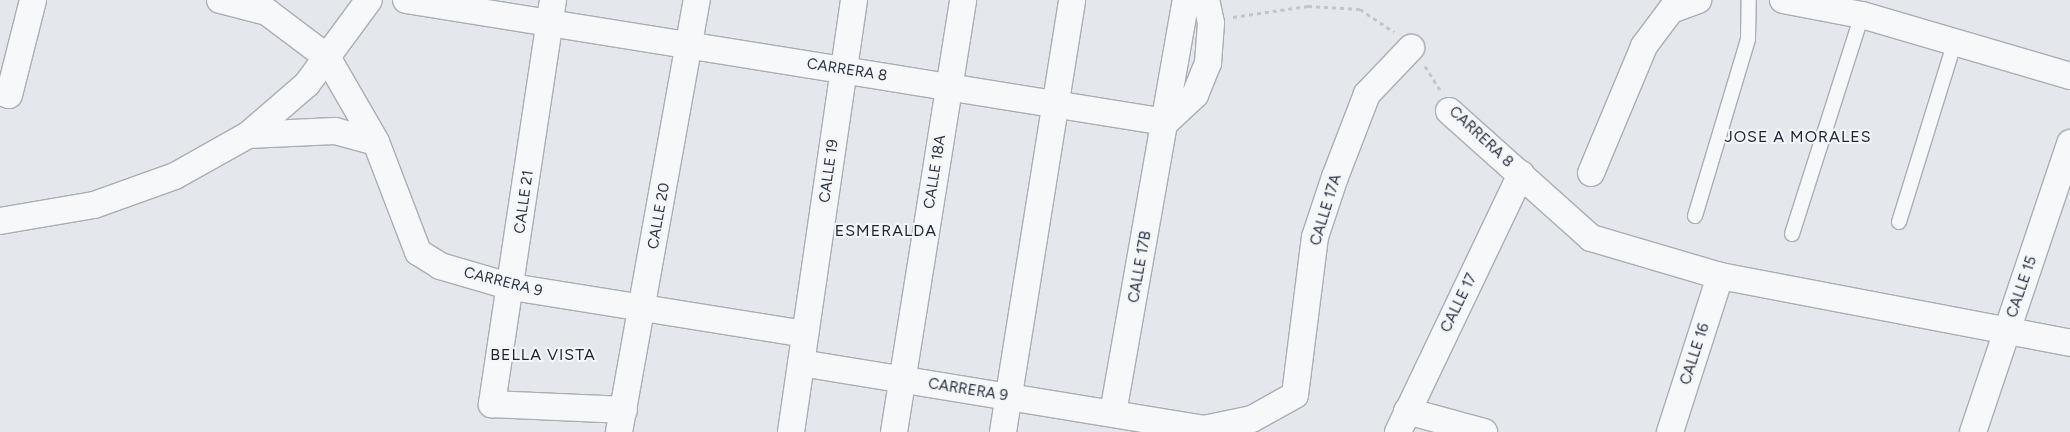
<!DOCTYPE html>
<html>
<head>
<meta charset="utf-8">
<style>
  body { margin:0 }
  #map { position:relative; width:2070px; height:432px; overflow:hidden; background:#e4e7ec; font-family:Figtree,sans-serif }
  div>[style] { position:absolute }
  .path>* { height:3px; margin-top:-1.5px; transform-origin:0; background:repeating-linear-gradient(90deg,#c2c5cb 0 4px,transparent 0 8px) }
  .roads { filter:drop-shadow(1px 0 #a9aeb7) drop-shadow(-1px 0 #a9aeb7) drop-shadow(0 1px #a9aeb7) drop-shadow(0 -1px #a9aeb7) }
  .lane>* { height:14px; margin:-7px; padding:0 7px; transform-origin:7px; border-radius:7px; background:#f7f8fa }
  .street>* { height:26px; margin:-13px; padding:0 13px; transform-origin:13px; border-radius:13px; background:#f7f8fa }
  span { translate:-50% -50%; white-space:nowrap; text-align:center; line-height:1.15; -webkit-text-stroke:4px #f4f6f9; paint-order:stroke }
  .street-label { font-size:15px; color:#2b3445 }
  .neighbourhood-label { font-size:16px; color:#1d2536; letter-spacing:1px }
</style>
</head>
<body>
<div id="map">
  <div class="path">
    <div style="left:1233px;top:17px;width:76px;rotate:-8.3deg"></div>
    <div style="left:1308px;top:6px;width:52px;rotate:3.3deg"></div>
    <div style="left:1360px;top:9px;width:41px;rotate:34.1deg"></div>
    <div style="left:1425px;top:66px;width:28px;rotate:58deg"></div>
  </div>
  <div class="roads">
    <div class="lane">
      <div style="left:1695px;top:216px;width:185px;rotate:-73.3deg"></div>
      <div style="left:1748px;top:39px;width:39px;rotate:-89deg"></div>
      <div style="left:1899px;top:222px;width:189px;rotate:-72.8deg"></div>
      <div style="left:1792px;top:234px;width:230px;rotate:-72.3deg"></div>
    </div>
    <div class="street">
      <div style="left:220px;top:0;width:49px;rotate:14.3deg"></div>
      <div style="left:267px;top:12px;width:75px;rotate:36.9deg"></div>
      <div style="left:327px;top:57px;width:98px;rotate:60deg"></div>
      <div style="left:376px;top:142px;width:118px;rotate:69.1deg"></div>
      <div style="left:418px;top:252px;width:26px;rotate:32deg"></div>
      <div style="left:440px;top:266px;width:75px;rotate:16.3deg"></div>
      <div style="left:512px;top:287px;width:297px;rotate:9.1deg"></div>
      <div style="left:406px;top:0;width:770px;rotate:9.12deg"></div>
      <div style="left:553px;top:0;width:409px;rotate:98.6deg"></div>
      <div style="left:492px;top:404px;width:132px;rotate:2.6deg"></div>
      <div style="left:1783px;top:0;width:80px;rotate:10.8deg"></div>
      <div style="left:1862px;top:15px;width:217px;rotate:16.3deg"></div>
      <div style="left:0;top:92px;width:9px;rotate:18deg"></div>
      <div style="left:9px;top:95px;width:98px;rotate:-75.8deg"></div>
      <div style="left:1449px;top:111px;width:191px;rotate:41.8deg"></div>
      <div style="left:1591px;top:238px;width:134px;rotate:16.4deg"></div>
      <div style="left:1720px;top:276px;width:356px;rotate:10.8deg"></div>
      <div style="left:1166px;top:122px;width:40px;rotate:-43deg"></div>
      <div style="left:1195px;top:95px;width:35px;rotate:-68deg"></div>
      <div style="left:1208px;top:63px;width:40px;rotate:-85.7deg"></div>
      <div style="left:1211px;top:23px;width:24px;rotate:-102deg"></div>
      <div style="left:248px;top:135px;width:87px;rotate:-2.6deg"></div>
      <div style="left:335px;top:131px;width:42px;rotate:15deg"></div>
      <div style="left:1591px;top:173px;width:138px;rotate:-67.3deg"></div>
      <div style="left:1644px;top:46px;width:45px;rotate:-53.1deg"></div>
      <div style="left:1671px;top:10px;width:29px;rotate:-20deg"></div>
      <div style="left:0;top:221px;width:95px;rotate:-9.7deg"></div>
      <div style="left:94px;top:205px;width:86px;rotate:-19.7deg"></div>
      <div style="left:175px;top:176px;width:84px;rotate:-29.3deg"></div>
      <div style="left:248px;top:135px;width:78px;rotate:-40.8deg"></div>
      <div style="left:307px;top:84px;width:104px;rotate:-53.6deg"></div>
      <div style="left:801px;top:363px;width:408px;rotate:9.3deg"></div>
      <div style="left:1204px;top:429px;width:49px;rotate:-11.8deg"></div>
      <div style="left:1252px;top:419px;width:49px;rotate:-29.2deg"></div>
      <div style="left:1295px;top:395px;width:159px;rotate:-82.8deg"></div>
      <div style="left:1315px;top:237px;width:63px;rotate:-71.6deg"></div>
      <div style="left:1335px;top:177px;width:89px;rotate:-68.9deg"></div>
      <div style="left:1367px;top:94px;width:64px;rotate:-46.3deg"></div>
      <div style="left:1407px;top:411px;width:80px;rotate:15.3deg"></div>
      <div style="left:1113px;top:413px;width:419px;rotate:-80deg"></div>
      <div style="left:619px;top:432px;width:439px;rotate:-79.8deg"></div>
      <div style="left:791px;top:432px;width:437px;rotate:-81.7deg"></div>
      <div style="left:894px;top:432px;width:437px;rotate:-80.9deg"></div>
      <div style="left:1003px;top:432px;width:437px;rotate:-80.9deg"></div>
      <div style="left:1398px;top:432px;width:286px;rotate:-64.5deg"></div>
      <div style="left:1670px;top:432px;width:164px;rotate:-72.2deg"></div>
      <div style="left:1973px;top:432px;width:305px;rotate:-71.4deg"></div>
    </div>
  </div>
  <div class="street-label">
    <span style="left:847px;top:70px;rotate:9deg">CARRERA 8</span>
    <span style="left:1481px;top:137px;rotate:43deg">CARRERA 8</span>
    <span style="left:829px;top:171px;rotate:-82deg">CALLE 19</span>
    <span style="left:935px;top:172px;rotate:-81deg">CALLE 18A</span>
    <span style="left:524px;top:202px;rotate:-82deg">CALLE 21</span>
    <span style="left:1326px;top:210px;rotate:-73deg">CALLE 17A</span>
    <span style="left:659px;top:216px;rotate:-80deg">CALLE 20</span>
    <span style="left:1140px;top:267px;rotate:-80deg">CALLE 17B</span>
    <span style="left:503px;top:282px;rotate:14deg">CARRERA 9</span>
    <span style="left:2022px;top:287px;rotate:-71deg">CALLE 15</span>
    <span style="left:1459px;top:303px;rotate:-64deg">CALLE 17</span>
    <span style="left:1695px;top:354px;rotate:-72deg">CALLE 16</span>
    <span style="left:968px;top:390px;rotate:9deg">CARRERA 9</span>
  </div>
  <div class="neighbourhood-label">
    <span style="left:1798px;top:137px">JOSE A MORALES</span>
    <span style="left:886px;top:231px">ESMERALDA</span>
    <span style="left:543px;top:355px">BELLA VISTA</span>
  </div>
</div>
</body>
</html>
